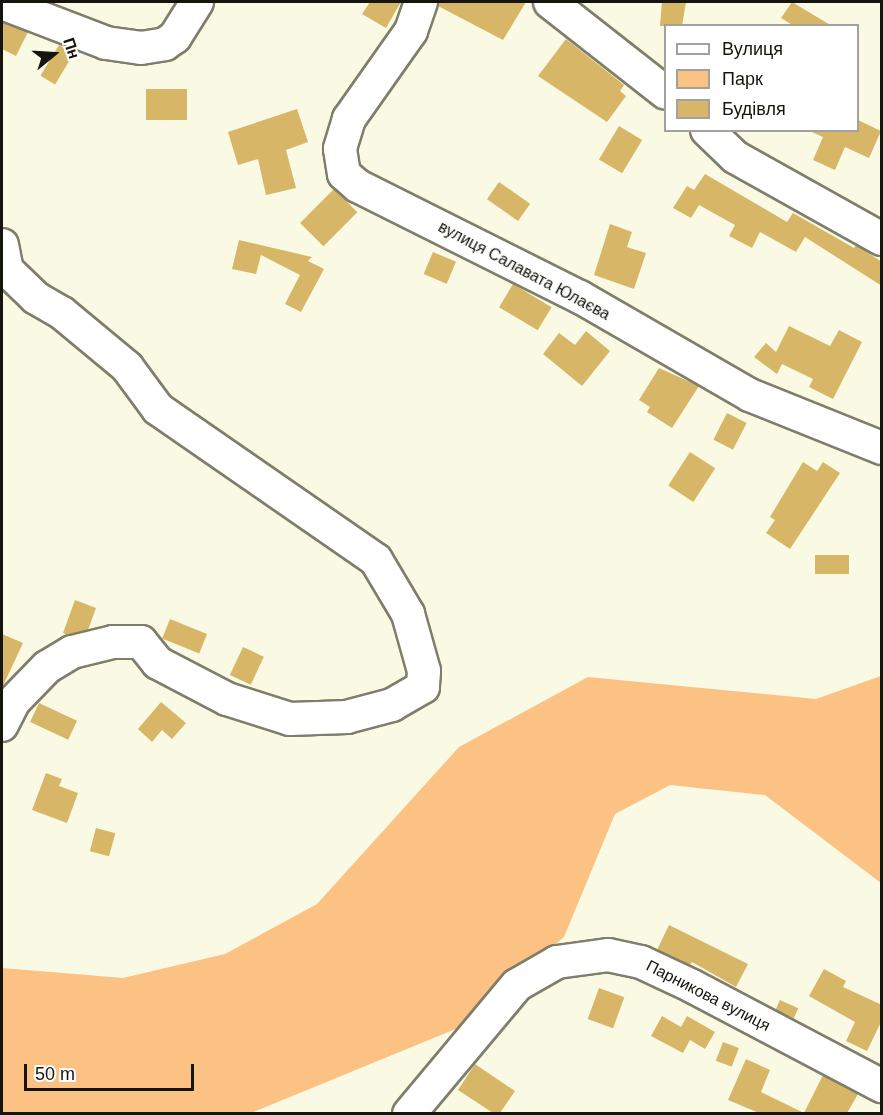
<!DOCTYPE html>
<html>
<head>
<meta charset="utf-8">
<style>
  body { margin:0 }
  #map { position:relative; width:883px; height:1115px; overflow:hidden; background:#faf9e3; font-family:Helvetica,sans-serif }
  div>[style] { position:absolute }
  .green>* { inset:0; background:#fbc283 }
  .building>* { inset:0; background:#d8b668; transform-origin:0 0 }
  .roads { filter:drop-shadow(2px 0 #7f7e6a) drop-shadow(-2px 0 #7f7e6a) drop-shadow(0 2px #7f7e6a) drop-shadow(0 -2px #7f7e6a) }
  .minor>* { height:32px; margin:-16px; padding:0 16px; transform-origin:16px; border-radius:16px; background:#fff }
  span { translate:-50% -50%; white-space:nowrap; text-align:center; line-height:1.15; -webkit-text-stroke:4.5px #fff; paint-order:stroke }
  .street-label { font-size:16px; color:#15150d }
  .frame { position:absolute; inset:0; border:3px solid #15150d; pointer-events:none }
  .legend { position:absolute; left:664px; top:24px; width:195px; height:108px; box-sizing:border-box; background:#fff; border:2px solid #a1a19e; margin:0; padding:8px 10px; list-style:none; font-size:18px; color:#15150d }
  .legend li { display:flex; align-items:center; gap:12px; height:30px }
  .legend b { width:30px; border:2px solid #a1a19e }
  .north { position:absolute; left:24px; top:24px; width:60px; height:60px; -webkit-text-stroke:4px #fff; paint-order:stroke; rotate:72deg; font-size:16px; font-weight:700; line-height:24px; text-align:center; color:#15150d }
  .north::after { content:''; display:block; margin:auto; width:21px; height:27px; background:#15150d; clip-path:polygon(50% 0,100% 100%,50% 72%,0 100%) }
  .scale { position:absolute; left:24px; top:1064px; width:170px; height:27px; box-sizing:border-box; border:3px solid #15150d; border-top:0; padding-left:8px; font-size:18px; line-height:21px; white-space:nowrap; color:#15150d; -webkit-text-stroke:4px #fff; paint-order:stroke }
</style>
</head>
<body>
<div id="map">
  <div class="green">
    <div style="clip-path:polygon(881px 676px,881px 883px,765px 795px,670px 785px,615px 814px,564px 937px,458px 1028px,251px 1113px,2px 1113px,2px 968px,123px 978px,225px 954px,317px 904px,459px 747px,588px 677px,816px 699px)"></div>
  </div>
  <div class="building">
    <div style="clip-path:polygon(370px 2px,401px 2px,386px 28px,362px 14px)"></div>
    <div style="clip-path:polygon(439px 2px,526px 2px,503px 40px,438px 6px)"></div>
    <div style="clip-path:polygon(662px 2px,686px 2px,682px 26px,660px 26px)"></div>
    <div style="clip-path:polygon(792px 2px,832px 26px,794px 26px,781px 18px)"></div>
    <div style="clip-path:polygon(2px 22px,28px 32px,16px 56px,2px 49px)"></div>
    <div style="clip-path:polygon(566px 39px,624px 85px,620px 91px,626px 96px,607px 122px,538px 76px)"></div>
    <div style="left:59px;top:45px;width:17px;height:36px;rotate:31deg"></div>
    <div style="left:146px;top:89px;width:41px;height:31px"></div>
    <div style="clip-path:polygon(297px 109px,308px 142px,286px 150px,296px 188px,266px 195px,258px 159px,238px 165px,228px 132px)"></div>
    <div style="clip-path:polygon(858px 120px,881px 131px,869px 158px,845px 147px,835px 170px,813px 160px,823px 137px,807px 130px,858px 130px)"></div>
    <div style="left:619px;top:126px;width:27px;height:39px;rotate:31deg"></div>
    <div style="clip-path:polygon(705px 174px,787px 222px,793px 213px,854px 248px,856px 245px,882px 262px,882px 286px,805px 237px,796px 252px,760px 232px,752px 248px,729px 236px,735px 225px,699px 205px,691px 218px,673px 208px,687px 186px,694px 190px)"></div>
    <div style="left:499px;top:182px;width:38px;height:21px;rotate:35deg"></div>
    <div style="left:334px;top:189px;width:33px;height:48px;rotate:45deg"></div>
    <div style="clip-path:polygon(610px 224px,632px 232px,627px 247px,646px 253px,634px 289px,594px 275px)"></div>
    <div style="clip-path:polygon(239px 240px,312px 257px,308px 261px,324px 269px,301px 312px,285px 304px,300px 275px,261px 255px,256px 274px,232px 269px)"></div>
    <div style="left:433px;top:252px;width:25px;height:24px;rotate:23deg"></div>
    <div style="left:513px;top:284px;width:45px;height:27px;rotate:31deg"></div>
    <div style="clip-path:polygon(789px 326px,830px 346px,839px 330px,862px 342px,833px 399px,809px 387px,813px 379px,782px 364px,777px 374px,754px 357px,766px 343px,776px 352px)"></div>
    <div style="clip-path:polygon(586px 331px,610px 351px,582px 386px,543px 354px,559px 333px,575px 345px)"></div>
    <div style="clip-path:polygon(659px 368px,699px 386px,672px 428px,647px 412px,650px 407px,639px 400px)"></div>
    <div style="left:727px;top:413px;width:22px;height:30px;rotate:27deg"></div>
    <div style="left:690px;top:452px;width:30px;height:40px;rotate:33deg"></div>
    <div style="clip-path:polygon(803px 462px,817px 471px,823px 462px,840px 473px,790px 549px,766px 533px,775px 520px,770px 517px)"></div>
    <div style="left:849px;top:555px;width:19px;height:34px;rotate:90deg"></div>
    <div style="clip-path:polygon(75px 600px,96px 608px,88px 630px,68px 635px,63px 633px)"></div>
    <div style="left:170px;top:619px;width:40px;height:21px;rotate:22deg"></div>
    <div style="clip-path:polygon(2px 634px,23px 643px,2px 688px)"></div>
    <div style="left:243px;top:647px;width:23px;height:31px;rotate:25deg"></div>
    <div style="clip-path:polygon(161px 702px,186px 723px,172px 739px,162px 730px,152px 742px,138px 729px)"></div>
    <div style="left:39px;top:703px;width:42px;height:21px;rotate:25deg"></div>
    <div style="clip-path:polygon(46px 773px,62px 779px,59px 786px,78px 793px,67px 823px,32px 810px)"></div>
    <div style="left:96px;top:828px;width:20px;height:24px;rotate:15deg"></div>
    <div style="clip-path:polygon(669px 925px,748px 964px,736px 987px,692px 962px,690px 965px,657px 950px)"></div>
    <div style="clip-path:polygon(824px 969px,846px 981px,843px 987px,882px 1005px,882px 1020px,867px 1051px,846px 1041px,855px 1022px,809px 996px)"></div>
    <div style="left:599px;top:988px;width:27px;height:33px;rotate:20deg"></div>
    <div style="left:780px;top:1000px;width:20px;height:11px;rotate:24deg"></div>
    <div style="clip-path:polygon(662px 1016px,681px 1027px,687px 1016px,715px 1032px,705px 1049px,690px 1040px,683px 1053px,651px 1036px)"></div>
    <div style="left:723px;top:1042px;width:17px;height:20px;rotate:21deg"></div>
    <div style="clip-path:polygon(746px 1059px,770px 1070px,761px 1092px,804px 1113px,823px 1075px,858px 1094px,847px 1113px,759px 1113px,728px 1100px)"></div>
    <div style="clip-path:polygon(475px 1064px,515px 1091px,500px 1113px,493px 1113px,458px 1090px)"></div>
  </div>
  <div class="roads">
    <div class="minor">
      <div style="left:421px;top:2px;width:31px;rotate:109deg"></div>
      <div style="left:411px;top:31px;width:108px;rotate:125.2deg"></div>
      <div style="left:349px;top:119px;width:31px;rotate:107deg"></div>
      <div style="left:340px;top:149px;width:25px;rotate:81deg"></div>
      <div style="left:344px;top:174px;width:18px;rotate:41deg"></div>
      <div style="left:358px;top:186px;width:248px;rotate:26.6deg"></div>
      <div style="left:580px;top:297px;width:196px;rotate:30deg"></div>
      <div style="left:750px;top:395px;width:142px;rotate:21.9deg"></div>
      <div style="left:550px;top:2px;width:147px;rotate:38.1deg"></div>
      <div style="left:2px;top:3px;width:111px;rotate:21deg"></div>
      <div style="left:106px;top:43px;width:35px;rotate:8deg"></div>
      <div style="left:141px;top:48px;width:24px;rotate:-9deg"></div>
      <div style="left:165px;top:44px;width:12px;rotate:-35deg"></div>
      <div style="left:175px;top:37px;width:41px;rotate:-57.8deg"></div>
      <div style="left:707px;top:130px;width:39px;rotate:44deg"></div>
      <div style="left:735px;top:157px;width:168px;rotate:29.2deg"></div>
      <div style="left:2px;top:245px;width:25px;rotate:79deg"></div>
      <div style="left:7px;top:270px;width:40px;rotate:44deg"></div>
      <div style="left:36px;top:298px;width:30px;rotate:30deg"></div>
      <div style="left:62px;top:313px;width:85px;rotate:39.7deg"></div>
      <div style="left:127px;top:367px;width:52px;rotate:53.6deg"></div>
      <div style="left:158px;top:409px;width:265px;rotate:34.7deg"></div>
      <div style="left:376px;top:560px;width:63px;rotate:59.3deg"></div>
      <div style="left:408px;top:614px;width:59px;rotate:74.3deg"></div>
      <div style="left:424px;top:671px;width:16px;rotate:94deg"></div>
      <div style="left:423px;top:687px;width:36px;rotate:150deg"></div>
      <div style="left:392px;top:705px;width:47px;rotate:165.1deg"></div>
      <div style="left:347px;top:717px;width:57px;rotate:178deg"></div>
      <div style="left:290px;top:719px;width:66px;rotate:-162.4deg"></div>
      <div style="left:227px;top:699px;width:78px;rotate:-152.4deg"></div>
      <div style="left:158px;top:663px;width:27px;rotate:-129deg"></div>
      <div style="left:141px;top:642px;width:28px;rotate:180deg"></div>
      <div style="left:113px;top:642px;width:42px;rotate:166.3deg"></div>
      <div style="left:72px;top:652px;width:29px;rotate:149deg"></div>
      <div style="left:47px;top:667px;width:47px;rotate:134.1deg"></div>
      <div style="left:14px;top:701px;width:27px;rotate:117deg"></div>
      <div style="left:409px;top:1114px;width:168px;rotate:-50.1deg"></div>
      <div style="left:517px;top:985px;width:46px;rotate:-29.9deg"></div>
      <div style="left:557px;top:962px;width:51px;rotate:-7.8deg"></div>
      <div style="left:608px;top:955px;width:34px;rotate:12deg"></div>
      <div style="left:641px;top:962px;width:56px;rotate:25.2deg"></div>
      <div style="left:692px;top:986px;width:215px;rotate:27.8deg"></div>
    </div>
  </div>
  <div class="street-label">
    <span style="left:524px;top:271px;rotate:28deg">вулиця Салавата Юлаєва</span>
    <span style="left:708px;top:996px;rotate:27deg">Парникова вулиця</span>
  </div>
  <div class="frame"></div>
  <ul class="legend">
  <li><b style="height:8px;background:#fff"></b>Вулиця</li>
  <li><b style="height:16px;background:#fbc283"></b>Парк</li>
  <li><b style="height:16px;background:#d8b668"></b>Будівля</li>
  </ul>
  <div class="north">Пн</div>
  <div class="scale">50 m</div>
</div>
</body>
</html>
